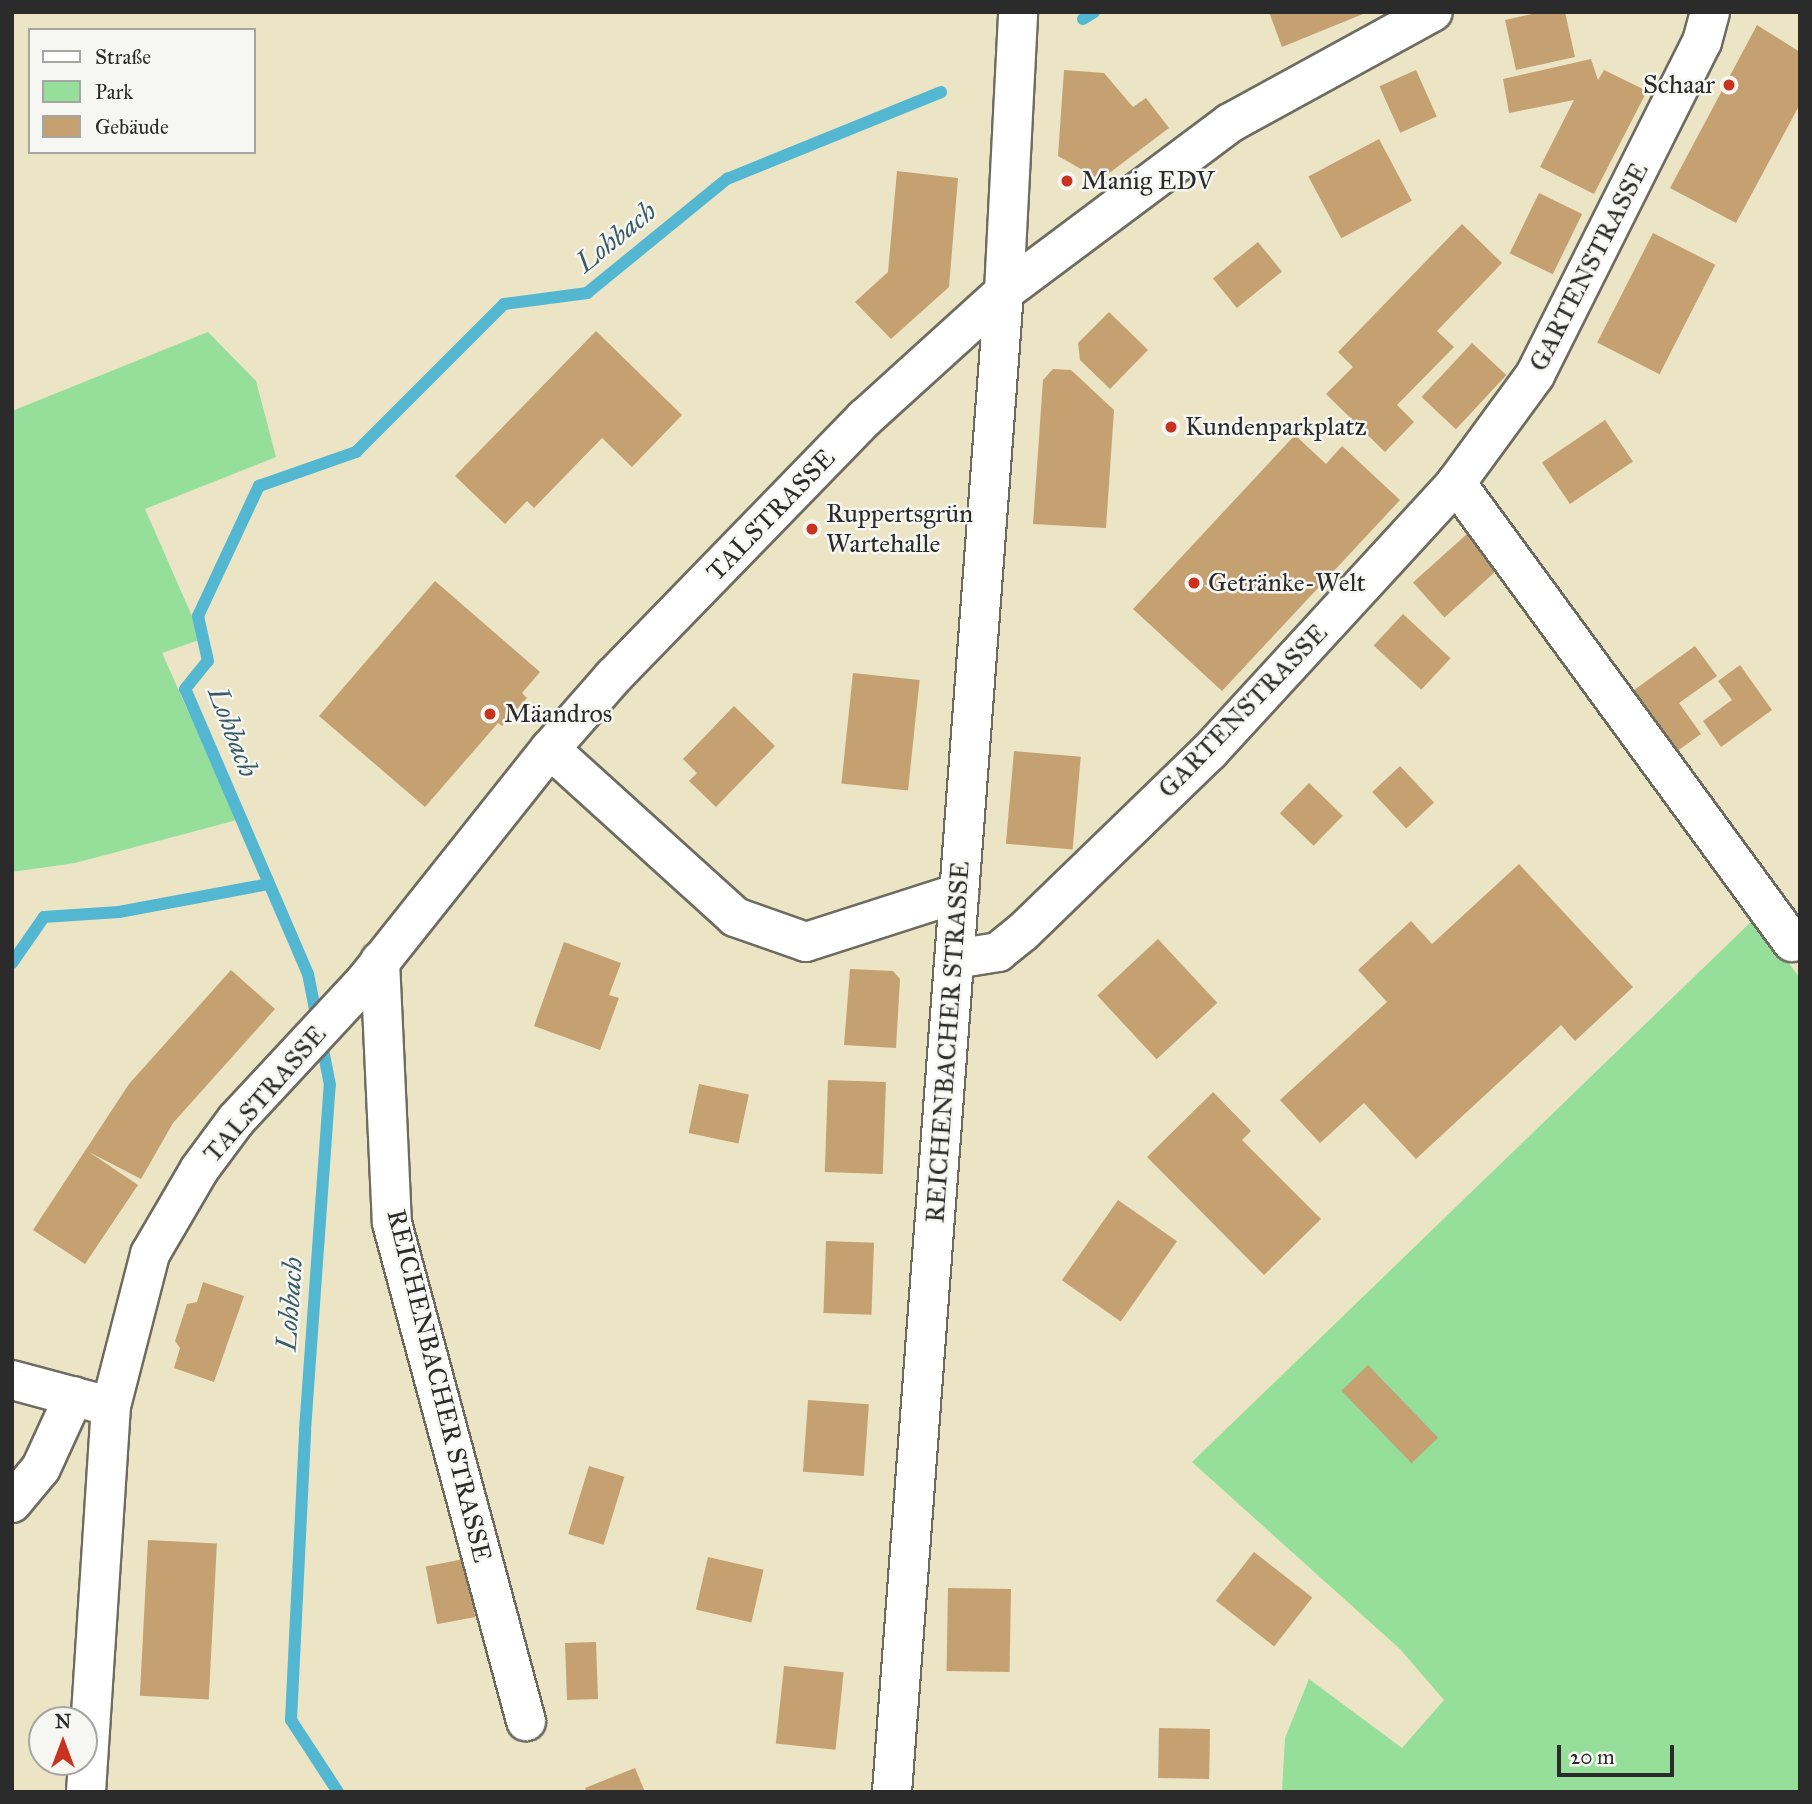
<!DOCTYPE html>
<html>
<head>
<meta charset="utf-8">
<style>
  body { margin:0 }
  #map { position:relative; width:1812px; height:1804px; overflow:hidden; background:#ebe4c5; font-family:"IM FELL Great Primer",serif }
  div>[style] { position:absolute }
  .green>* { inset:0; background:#95df9b }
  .stream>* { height:12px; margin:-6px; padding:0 6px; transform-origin:6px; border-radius:6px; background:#53b7d2 }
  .building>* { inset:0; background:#c5a171; transform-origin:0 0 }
  .roads { filter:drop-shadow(2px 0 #6e6c61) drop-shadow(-2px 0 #6e6c61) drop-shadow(0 2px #6e6c61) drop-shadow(0 -2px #6e6c61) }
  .minor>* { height:38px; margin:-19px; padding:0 19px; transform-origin:19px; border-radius:19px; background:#fff }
  .dots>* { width:19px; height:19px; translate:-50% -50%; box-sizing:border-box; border:4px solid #f6f6f2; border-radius:50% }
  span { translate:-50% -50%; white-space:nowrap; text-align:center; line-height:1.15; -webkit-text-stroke:5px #f6f6f2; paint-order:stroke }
  .poi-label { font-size:26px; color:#2b2b2b }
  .right { translate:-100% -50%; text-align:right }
  .left { translate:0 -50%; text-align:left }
  .street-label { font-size:26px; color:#2b2b2b }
  .water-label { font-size:28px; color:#395c65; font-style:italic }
  .frame { position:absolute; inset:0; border:14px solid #2b2b2b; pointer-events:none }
  .legend { position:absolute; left:28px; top:28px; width:228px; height:126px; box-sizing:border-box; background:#f6f6f2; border:2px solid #a5a5a2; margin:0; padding:9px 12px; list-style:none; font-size:21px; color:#2b2b2b }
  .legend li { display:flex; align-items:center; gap:14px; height:35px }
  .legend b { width:35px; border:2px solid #a5a5a2 }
  .north { position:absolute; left:28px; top:1706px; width:70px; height:70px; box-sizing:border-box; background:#f6f6f2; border:2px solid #a5a5a2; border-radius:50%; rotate:0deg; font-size:19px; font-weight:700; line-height:28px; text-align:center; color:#2b2b2b }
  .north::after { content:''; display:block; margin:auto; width:24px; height:32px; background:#c8321e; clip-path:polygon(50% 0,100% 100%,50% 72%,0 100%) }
  .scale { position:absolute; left:1557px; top:1745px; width:117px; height:32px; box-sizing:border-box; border:4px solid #2b2b2b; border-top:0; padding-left:9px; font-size:21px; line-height:24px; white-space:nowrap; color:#2b2b2b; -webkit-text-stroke:5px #f6f6f2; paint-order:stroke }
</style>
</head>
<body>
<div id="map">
  <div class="green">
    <div style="clip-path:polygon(208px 332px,256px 381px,276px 457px,145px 509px,202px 639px,162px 653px,237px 820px,75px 863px,12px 872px,12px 411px)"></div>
    <div style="clip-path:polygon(1755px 918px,1800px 978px,1800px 1792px,1282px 1792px,1285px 1738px,1309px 1679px,1402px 1748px,1444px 1700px,1400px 1649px,1192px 1462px)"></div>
  </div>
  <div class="stream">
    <div style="left:1083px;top:19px;width:13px;rotate:-32deg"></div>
    <div style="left:12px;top:963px;width:56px;rotate:-55.2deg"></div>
    <div style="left:44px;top:917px;width:75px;rotate:-3.8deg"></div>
    <div style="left:119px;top:912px;width:152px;rotate:-10.6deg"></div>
    <div style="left:338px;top:1792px;width:86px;rotate:-123.1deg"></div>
    <div style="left:291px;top:1720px;width:290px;rotate:-87.2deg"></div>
    <div style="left:305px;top:1430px;width:346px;rotate:-85.9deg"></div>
    <div style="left:330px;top:1085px;width:113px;rotate:-101.2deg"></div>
    <div style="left:308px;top:974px;width:310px;rotate:-113.3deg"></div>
    <div style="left:185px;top:689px;width:36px;rotate:-51deg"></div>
    <div style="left:208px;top:661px;width:46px;rotate:-102.5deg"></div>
    <div style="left:198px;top:616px;width:144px;rotate:-64.9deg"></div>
    <div style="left:259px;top:486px;width:103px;rotate:-19.3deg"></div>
    <div style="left:356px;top:452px;width:209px;rotate:-45deg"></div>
    <div style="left:504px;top:304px;width:84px;rotate:-7.5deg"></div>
    <div style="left:587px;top:293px;width:181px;rotate:-39.2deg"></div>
    <div style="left:727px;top:179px;width:231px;rotate:-22.1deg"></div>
  </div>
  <div class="building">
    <div style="clip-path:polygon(1269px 12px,1368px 12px,1282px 47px)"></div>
    <div style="clip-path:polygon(1541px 12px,1565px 12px,1575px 57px,1516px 70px,1505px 20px)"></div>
    <div style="clip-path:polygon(1757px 25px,1800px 52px,1800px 104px,1736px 223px,1670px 188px)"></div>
    <div style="clip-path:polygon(1591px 59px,1598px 80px,1604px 70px,1647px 91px,1594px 194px,1540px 167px,1574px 100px,1509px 113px,1503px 79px)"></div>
    <div style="clip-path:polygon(1064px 70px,1104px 73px,1133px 107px,1146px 98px,1169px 128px,1100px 180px,1088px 173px,1058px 156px)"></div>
    <div style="left:1416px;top:70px;width:51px;height:40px;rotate:66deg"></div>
    <div style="left:1379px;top:139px;width:70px;height:80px;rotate:62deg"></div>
    <div style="clip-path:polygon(897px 171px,958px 178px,949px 287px,891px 339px,855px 302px,888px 272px)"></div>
    <div style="left:1539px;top:193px;width:48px;height:67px;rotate:26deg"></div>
    <div style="clip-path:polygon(1462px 224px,1502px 263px,1437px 331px,1454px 347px,1397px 405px,1414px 422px,1385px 452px,1326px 394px,1353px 367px,1338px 352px)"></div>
    <div style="left:1653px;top:233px;width:70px;height:123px;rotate:27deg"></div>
    <div style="left:1258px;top:242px;width:38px;height:58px;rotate:51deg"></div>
    <div style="clip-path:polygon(1109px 312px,1148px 350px,1110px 389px,1080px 360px,1078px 343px)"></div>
    <div style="clip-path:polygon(596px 331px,682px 415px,632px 467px,602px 438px,534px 508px,527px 501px,505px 524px,455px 476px)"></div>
    <div style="left:1472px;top:343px;width:47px;height:74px;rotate:43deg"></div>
    <div style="clip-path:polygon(1053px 369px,1071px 370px,1114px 410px,1106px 528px,1033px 524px,1043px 380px)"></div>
    <div style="left:1605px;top:420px;width:50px;height:76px;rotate:56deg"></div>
    <div style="clip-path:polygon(1295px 435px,1326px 464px,1342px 446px,1400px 500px,1222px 691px,1133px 609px)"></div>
    <div style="left:1468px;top:533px;width:47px;height:74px;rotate:48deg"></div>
    <div style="clip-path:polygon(435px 581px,540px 672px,522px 693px,527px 698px,502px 726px,498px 723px,425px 807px,319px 716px)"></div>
    <div style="left:1403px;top:614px;width:65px;height:43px;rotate:43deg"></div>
    <div style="clip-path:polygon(1695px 646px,1717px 676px,1679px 703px,1701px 734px,1666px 759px,1623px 698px)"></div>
    <div style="clip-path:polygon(1740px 665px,1772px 710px,1721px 747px,1703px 721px,1732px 700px,1718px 681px)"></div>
    <div style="left:853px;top:673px;width:67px;height:111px;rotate:6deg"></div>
    <div style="clip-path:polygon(734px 706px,775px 746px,716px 807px,689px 781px,697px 773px,683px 759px)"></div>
    <div style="left:1014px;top:751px;width:67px;height:93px;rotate:5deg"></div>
    <div style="left:1400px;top:766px;width:50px;height:38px;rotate:47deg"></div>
    <div style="left:1309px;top:783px;width:47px;height:42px;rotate:44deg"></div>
    <div style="clip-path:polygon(1519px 864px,1633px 987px,1575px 1041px,1561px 1025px,1416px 1159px,1364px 1103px,1320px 1143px,1280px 1100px,1387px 1002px,1358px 970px,1411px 921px,1432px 944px)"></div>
    <div style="left:1158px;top:939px;width:87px;height:83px;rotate:47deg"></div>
    <div style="clip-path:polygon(564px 942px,621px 963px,609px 995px,619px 998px,600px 1050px,534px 1026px)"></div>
    <div style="clip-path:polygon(850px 969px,893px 971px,900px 979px,896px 1048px,844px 1045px)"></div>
    <div style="clip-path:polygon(231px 970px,275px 1009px,173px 1123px,141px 1179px,89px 1152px,138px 1185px,85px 1264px,33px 1230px,129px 1084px)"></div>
    <div style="left:828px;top:1080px;width:58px;height:92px;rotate:2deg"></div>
    <div style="left:699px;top:1084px;width:51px;height:50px;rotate:12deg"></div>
    <div style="clip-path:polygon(1213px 1092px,1251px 1131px,1242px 1140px,1321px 1219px,1264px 1275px,1147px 1157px)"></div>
    <div style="left:1118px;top:1200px;width:72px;height:98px;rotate:35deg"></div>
    <div style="left:826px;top:1241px;width:48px;height:72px;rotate:2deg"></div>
    <div style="clip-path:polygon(203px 1282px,244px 1296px,214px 1382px,174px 1368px,180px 1348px,175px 1341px,187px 1304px,197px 1302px)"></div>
    <div style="left:1368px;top:1365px;width:101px;height:37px;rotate:46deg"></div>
    <div style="left:808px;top:1400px;width:61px;height:72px;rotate:4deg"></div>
    <div style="left:589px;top:1466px;width:37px;height:71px;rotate:17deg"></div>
    <div style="left:148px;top:1540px;width:69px;height:156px;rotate:3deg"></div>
    <div style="left:1254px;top:1552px;width:74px;height:62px;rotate:38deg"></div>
    <div style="left:708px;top:1557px;width:57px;height:54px;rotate:13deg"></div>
    <div style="left:464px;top:1559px;width:59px;height:39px;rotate:79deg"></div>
    <div style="left:948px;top:1588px;width:63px;height:83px;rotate:1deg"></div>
    <div style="left:596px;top:1642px;width:57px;height:31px;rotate:88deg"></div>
    <div style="left:784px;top:1666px;width:60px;height:78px;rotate:6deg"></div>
    <div style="left:1159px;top:1728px;width:51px;height:50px;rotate:1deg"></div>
    <div style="clip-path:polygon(635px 1768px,645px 1792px,587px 1792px,585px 1788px)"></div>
  </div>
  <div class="roads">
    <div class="minor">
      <div style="left:1456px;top:483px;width:569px;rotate:53.79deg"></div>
      <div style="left:550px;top:749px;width:250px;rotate:42.2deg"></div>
      <div style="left:735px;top:917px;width:75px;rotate:19.4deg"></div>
      <div style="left:806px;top:942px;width:161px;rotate:-17.8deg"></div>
      <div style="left:955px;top:959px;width:44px;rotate:-9.2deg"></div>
      <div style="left:998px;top:952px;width:32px;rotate:-39deg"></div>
      <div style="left:1023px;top:932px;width:259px;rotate:-44.1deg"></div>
      <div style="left:1209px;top:752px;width:365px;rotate:-47.4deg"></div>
      <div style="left:1456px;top:483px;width:134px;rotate:-53.8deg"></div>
      <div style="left:1535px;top:375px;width:373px;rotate:-63.4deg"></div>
      <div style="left:1702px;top:42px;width:31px;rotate:-75deg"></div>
      <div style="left:380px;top:961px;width:262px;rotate:87.4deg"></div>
      <div style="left:392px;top:1223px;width:516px;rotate:74.94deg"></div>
      <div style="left:12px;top:1380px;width:89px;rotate:15deg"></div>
      <div style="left:12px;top:1503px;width:45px;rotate:-50.4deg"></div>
      <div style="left:41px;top:1468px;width:79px;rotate:-65.4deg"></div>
      <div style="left:86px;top:1792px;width:387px;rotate:-86.3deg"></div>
      <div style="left:111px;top:1406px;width:157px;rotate:-75.6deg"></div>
      <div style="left:150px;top:1254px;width:97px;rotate:-59.7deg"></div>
      <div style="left:199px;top:1170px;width:62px;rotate:-53.5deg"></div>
      <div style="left:236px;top:1120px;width:191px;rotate:-47.1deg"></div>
      <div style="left:366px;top:980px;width:295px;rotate:-51.5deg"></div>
      <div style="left:550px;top:749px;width:96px;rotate:-48.8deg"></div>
      <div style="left:613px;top:677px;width:361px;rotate:-45.8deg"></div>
      <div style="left:865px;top:418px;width:188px;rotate:-42.2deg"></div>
      <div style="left:1004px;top:292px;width:282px;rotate:-36.8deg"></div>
      <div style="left:1230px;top:123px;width:231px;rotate:-28.7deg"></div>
      <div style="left:892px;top:1792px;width:1504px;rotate:-85.73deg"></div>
      <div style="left:1004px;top:292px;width:280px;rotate:-87.1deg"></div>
    </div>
  </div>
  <div class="dots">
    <div style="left:1729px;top:85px;background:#c8321e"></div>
    <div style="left:1067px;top:181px;background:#c8321e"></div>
    <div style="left:1171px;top:427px;background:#c8321e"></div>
    <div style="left:812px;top:529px;background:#c8321e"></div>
    <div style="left:1194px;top:583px;background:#c8321e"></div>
    <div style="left:490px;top:714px;background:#c8321e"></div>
  </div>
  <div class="poi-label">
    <span class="right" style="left:1715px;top:85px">Schaar</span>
    <span class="left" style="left:1081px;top:181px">Manig EDV</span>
    <span class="left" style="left:1185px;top:427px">Kundenparkplatz</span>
    <span class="left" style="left:826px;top:529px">Ruppertsgrün<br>Wartehalle</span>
    <span class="left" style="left:1208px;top:583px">Getränke-Welt</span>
    <span class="left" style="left:504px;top:714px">Mäandros</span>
  </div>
  <div class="street-label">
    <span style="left:1589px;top:267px;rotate:-63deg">GARTENSTRASSE</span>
    <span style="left:771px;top:515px;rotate:-46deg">TALSTRASSE</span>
    <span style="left:1243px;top:711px;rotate:-46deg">GARTENSTRASSE</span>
    <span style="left:948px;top:1042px;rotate:-86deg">REICHENBACHER STRASSE</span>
    <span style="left:265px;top:1094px;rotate:-49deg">TALSTRASSE</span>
    <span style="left:439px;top:1386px;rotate:76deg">REICHENBACHER STRASSE</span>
  </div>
  <div class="water-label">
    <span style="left:616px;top:237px;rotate:-39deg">Lohbach</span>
    <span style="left:233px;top:732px;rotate:69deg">Lohbach</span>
    <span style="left:290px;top:1304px;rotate:-86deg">Lohbach</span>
  </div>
  <div class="frame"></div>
  <ul class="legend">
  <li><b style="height:9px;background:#fff"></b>Straße</li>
  <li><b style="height:19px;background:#95df9b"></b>Park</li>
  <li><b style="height:19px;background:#c5a171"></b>Gebäude</li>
  </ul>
  <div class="north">N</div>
  <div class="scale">20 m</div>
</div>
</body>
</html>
